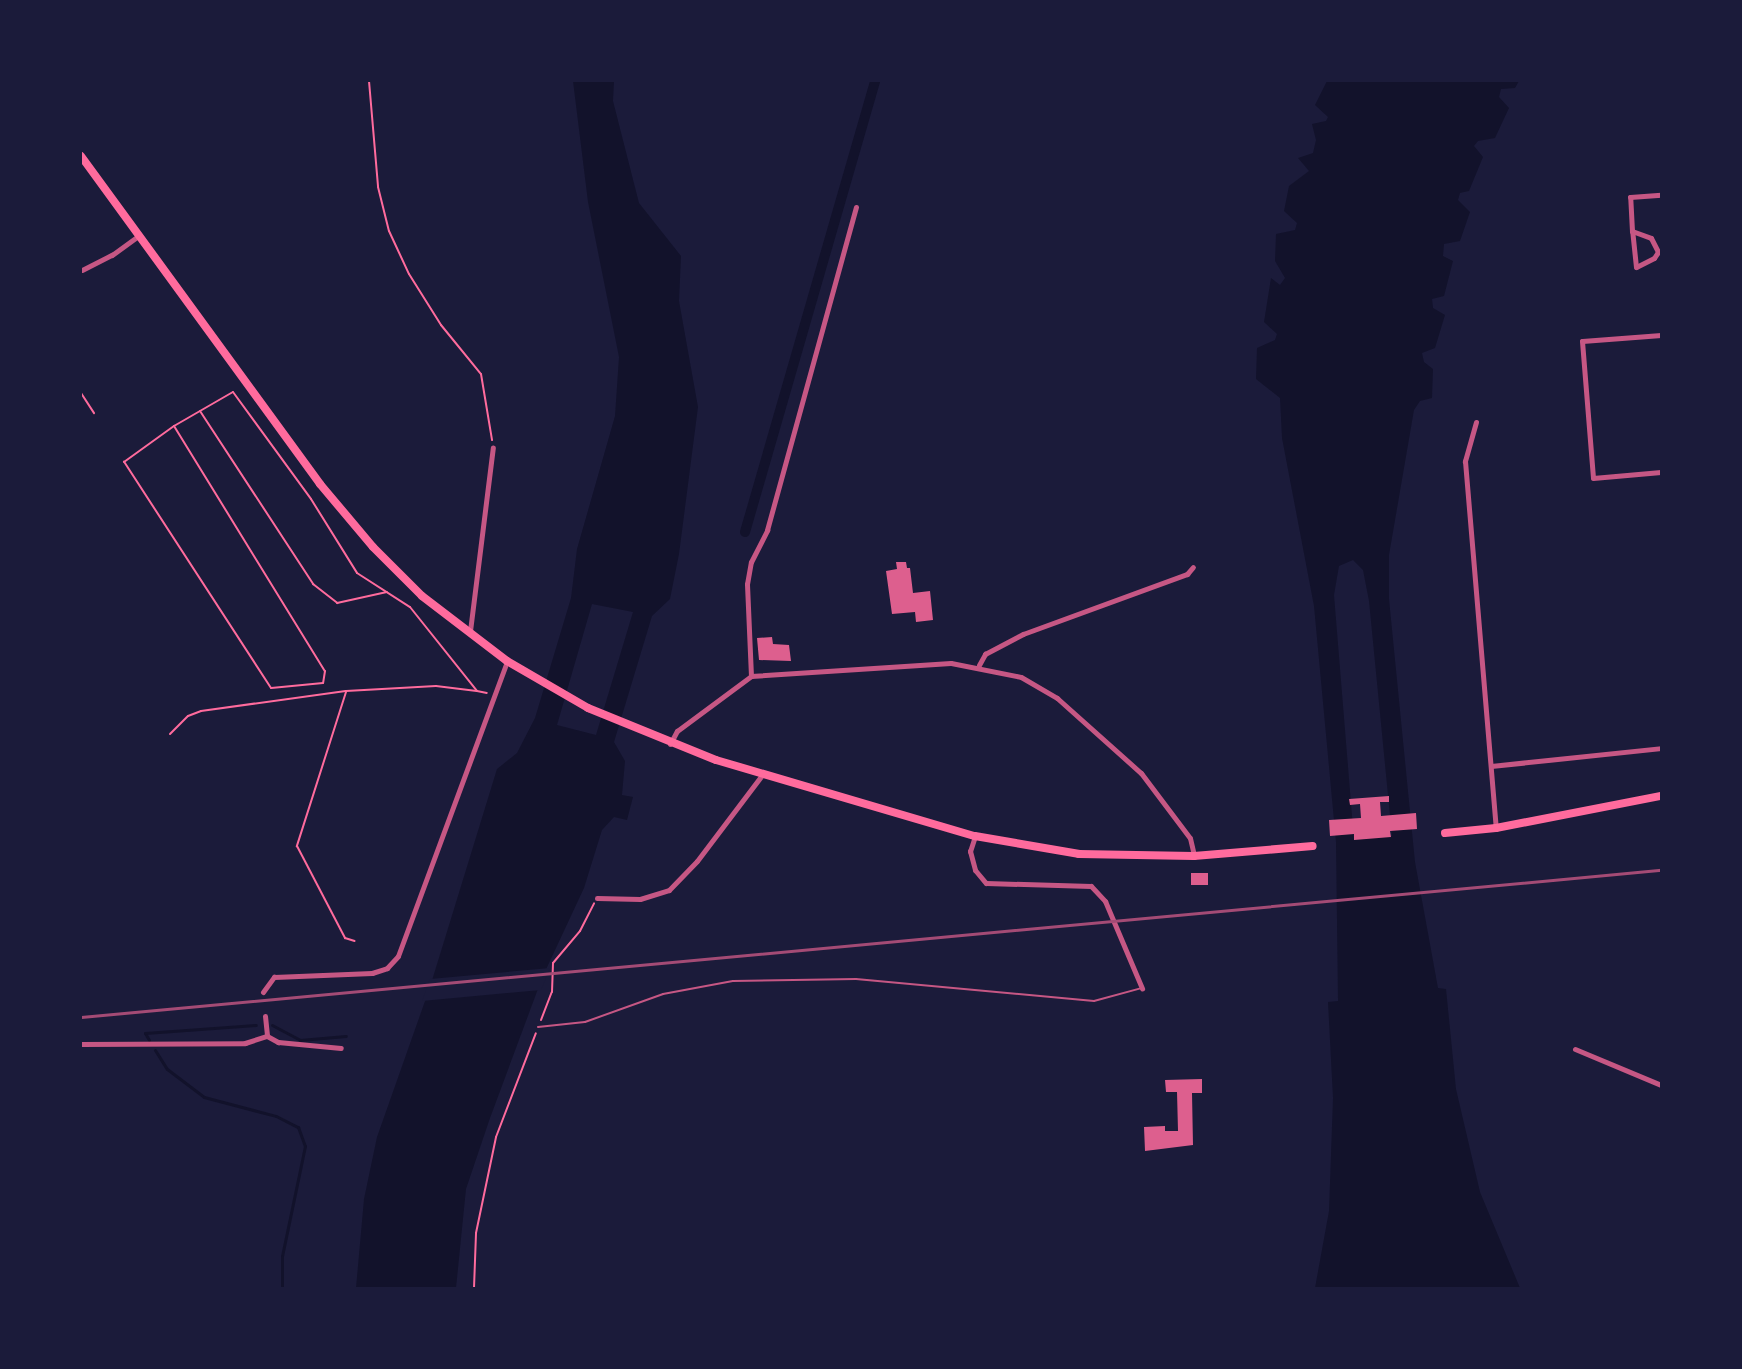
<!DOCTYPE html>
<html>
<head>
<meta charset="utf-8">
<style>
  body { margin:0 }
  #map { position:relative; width:1742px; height:1369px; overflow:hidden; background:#1b1b3a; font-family:"Public Sans",sans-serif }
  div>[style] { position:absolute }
  .water>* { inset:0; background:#12122b }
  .pier>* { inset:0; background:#1b1b3a }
  .stream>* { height:3px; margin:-1.5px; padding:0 1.5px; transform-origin:1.5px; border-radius:1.5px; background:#12122b }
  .canal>* { height:10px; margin:-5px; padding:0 5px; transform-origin:5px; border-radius:5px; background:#12122b }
  .building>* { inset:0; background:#dd5f8e; transform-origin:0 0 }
  .path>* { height:2px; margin:-1px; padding:0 1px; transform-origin:1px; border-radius:1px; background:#ff6b9d }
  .service>* { height:2px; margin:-1px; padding:0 1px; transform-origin:1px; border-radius:1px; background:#c65784 }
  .minor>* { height:5px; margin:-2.5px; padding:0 2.5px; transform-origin:2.5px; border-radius:2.5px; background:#c65784 }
  .secondary>* { height:8px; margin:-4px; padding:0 4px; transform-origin:4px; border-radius:4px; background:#ff6b9d }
  .rail>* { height:3px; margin:-1.5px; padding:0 1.5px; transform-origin:1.5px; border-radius:1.5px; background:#a44b75 }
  span { translate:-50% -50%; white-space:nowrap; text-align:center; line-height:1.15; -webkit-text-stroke:6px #1b1b3a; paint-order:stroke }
  .frame { position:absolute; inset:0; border:82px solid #1b1b3a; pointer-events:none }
</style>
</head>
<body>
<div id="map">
  <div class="water">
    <div style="clip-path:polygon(evenodd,573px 81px,614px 81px,613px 101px,639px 203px,681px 256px,679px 301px,698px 407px,679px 554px,670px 599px,652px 616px,614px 742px,625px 761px,622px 795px,633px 797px,627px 820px,614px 817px,602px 830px,584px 888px,542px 978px,490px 1118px,466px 1189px,456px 1288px,356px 1288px,364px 1199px,377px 1137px,430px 987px,497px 769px,517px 753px,535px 718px,571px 598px,577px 549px,615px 416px,619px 357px,588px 202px,573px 81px,592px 604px,633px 612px,596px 735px,557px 725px,592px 604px)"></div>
    <div style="clip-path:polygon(evenodd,1327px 81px,1519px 81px,1515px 88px,1501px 89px,1499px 97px,1509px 108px,1495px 138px,1478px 141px,1474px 146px,1483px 157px,1469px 191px,1460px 193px,1458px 200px,1470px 212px,1460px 241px,1444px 244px,1443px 256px,1453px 261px,1444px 296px,1432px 299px,1433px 308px,1445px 315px,1435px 348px,1422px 353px,1424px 362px,1433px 369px,1432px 398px,1420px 401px,1414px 410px,1389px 555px,1389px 599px,1415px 862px,1438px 988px,1446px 989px,1456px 1089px,1480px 1192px,1520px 1288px,1315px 1288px,1329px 1211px,1333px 1098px,1328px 1002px,1338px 1001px,1336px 842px,1314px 606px,1282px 438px,1280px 398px,1256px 379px,1257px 348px,1275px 340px,1277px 334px,1264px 322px,1271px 278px,1280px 285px,1285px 278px,1275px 261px,1276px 234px,1295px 230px,1297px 223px,1284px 211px,1289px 186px,1309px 171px,1298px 158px,1313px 153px,1316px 140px,1312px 124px,1326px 121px,1328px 117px,1315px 105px,1327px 81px,1353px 560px,1363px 570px,1369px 601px,1392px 836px,1354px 840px,1334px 595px,1339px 566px,1353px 560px)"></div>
  </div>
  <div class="pier">
    <div style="clip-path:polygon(550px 968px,541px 990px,422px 1001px,430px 979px)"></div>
  </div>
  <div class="stream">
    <div style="left:272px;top:1025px;width:32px;rotate:28deg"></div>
    <div style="left:300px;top:1040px;width:46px;rotate:-5deg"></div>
    <div style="left:149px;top:1040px;width:8px;rotate:-120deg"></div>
    <div style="left:145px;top:1033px;width:111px;rotate:-4.1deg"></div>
    <div style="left:155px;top:1050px;width:22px;rotate:58deg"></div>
    <div style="left:167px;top:1069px;width:46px;rotate:37.1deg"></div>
    <div style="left:204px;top:1097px;width:74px;rotate:14.8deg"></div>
    <div style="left:276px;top:1116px;width:25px;rotate:27deg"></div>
    <div style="left:298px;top:1127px;width:20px;rotate:70deg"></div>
    <div style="left:305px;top:1146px;width:112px;rotate:101.8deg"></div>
    <div style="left:282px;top:1256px;width:32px;rotate:90deg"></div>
  </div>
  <div class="canal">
    <div style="left:745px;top:532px;width:469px;rotate:-73.9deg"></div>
  </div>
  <div class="building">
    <div style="clip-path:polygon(896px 562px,906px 562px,907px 568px,910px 568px,913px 593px,930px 591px,933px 620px,916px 622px,915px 612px,892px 614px,886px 571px,897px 569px)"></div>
    <div style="clip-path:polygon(772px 637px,773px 644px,789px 645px,791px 661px,759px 660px,757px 638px)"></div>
    <div style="clip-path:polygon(1389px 796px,1389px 802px,1380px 802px,1381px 816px,1416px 813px,1417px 829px,1390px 831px,1391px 837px,1354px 840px,1354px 834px,1330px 836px,1329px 820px,1361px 818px,1360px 804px,1350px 805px,1349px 799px)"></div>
    <div style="left:1208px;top:873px;width:12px;height:17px;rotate:90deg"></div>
    <div style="clip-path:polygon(1202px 1079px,1202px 1093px,1192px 1093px,1193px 1145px,1145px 1151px,1144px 1127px,1165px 1126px,1165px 1131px,1178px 1131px,1177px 1092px,1166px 1092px,1165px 1080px)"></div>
  </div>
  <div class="path">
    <div style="left:369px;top:81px;width:106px;rotate:85.1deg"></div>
    <div style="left:378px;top:187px;width:45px;rotate:76deg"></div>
    <div style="left:389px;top:231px;width:47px;rotate:65.1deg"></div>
    <div style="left:409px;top:274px;width:60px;rotate:57.9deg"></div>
    <div style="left:441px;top:325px;width:63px;rotate:50.8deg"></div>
    <div style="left:481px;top:374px;width:67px;rotate:80.5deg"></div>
    <div style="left:81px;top:393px;width:24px;rotate:57deg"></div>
    <div style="left:200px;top:411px;width:207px;rotate:56.8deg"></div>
    <div style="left:313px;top:584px;width:31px;rotate:38deg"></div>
    <div style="left:337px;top:603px;width:51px;rotate:-12.4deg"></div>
    <div style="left:174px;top:426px;width:288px;rotate:58.4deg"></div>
    <div style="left:325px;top:671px;width:12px;rotate:99deg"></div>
    <div style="left:323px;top:683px;width:52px;rotate:174.5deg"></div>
    <div style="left:271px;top:688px;width:270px;rotate:-123deg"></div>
    <div style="left:124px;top:462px;width:62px;rotate:-35.8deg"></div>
    <div style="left:174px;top:426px;width:68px;rotate:-30deg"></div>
    <div style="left:233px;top:392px;width:132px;rotate:53.9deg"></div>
    <div style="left:311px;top:499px;width:87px;rotate:58.1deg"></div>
    <div style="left:357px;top:573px;width:63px;rotate:32.7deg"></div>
    <div style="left:410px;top:607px;width:107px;rotate:51.4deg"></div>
    <div style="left:477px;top:691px;width:10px;rotate:11deg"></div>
    <div style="left:346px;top:692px;width:162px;rotate:107.7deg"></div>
    <div style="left:297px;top:846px;width:104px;rotate:62.4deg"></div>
    <div style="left:345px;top:938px;width:10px;rotate:17deg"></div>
    <div style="left:170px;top:734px;width:25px;rotate:-45deg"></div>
    <div style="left:188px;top:716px;width:14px;rotate:-21deg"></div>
    <div style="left:201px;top:711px;width:146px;rotate:-7.9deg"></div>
    <div style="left:346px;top:691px;width:90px;rotate:-3.2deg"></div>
    <div style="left:436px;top:686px;width:41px;rotate:7deg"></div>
    <div style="left:541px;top:1020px;width:30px;rotate:-69deg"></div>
    <div style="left:552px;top:992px;width:29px;rotate:-88deg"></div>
    <div style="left:553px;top:963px;width:42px;rotate:-49.8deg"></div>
    <div style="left:580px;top:931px;width:31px;rotate:-63deg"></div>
    <div style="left:474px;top:1288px;width:55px;rotate:-87.9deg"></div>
    <div style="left:476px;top:1233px;width:98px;rotate:-78.2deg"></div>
    <div style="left:496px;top:1137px;width:111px;rotate:-69deg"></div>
  </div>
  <div class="service">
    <div style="left:538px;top:1027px;width:47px;rotate:-6.1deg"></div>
    <div style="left:585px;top:1022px;width:83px;rotate:-19.7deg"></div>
    <div style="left:663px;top:994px;width:71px;rotate:-10.5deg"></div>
    <div style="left:733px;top:981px;width:123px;rotate:-0.9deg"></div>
    <div style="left:856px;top:979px;width:239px;rotate:5.3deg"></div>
    <div style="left:1094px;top:1001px;width:50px;rotate:-15.2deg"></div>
  </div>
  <div class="minor">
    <div style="left:1632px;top:231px;width:20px;rotate:20deg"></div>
    <div style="left:1651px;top:238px;width:16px;rotate:63deg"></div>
    <div style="left:1658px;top:252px;width:7px;rotate:124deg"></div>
    <div style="left:1654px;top:258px;width:20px;rotate:153deg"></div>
    <div style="left:1636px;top:267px;width:36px;rotate:-96deg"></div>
    <div style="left:1632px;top:231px;width:34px;rotate:-93deg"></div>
    <div style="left:1630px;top:197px;width:31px;rotate:-4deg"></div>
    <div style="left:82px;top:270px;width:34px;rotate:-27deg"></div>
    <div style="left:112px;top:255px;width:34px;rotate:-36deg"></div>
    <div style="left:1661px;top:335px;width:79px;rotate:175.7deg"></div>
    <div style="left:1582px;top:341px;width:137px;rotate:85.4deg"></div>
    <div style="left:1593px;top:478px;width:68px;rotate:-5deg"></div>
    <div style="left:1476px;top:422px;width:41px;rotate:105.8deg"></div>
    <div style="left:1465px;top:461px;width:368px;rotate:85.2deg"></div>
    <div style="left:470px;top:631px;width:185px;rotate:-82.9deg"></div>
    <div style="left:979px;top:665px;width:13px;rotate:-61deg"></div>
    <div style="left:985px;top:654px;width:43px;rotate:-27.8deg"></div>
    <div style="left:1023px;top:634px;width:175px;rotate:-20.1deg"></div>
    <div style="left:1187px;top:574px;width:9px;rotate:-49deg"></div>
    <div style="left:751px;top:676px;width:200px;rotate:-3.7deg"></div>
    <div style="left:951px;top:663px;width:71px;rotate:11.3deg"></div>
    <div style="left:1021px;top:677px;width:42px;rotate:30.3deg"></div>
    <div style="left:1057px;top:698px;width:113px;rotate:41.8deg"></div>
    <div style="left:1141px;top:773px;width:81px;rotate:53deg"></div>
    <div style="left:1190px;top:838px;width:18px;rotate:77deg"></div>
    <div style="left:670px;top:744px;width:15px;rotate:-62deg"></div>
    <div style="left:677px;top:731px;width:92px;rotate:-36.6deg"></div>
    <div style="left:751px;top:676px;width:92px;rotate:-92.5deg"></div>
    <div style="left:747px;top:584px;width:22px;rotate:-80deg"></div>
    <div style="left:751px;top:562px;width:36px;rotate:-63deg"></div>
    <div style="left:767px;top:530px;width:335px;rotate:-74.6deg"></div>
    <div style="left:1491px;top:766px;width:171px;rotate:-6deg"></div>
    <div style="left:975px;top:836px;width:16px;rotate:108deg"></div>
    <div style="left:970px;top:851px;width:20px;rotate:75deg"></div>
    <div style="left:975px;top:870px;width:17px;rotate:50deg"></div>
    <div style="left:986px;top:883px;width:105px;rotate:1.6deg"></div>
    <div style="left:1091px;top:886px;width:21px;rotate:47deg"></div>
    <div style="left:1105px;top:901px;width:95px;rotate:67deg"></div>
    <div style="left:597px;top:898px;width:43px;rotate:1.3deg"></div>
    <div style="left:640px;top:899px;width:30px;rotate:-17deg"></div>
    <div style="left:669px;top:890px;width:40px;rotate:-46deg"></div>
    <div style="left:697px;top:861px;width:108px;rotate:-52.9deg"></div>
    <div style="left:263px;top:992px;width:19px;rotate:-54deg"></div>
    <div style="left:274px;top:977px;width:98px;rotate:-2.3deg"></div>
    <div style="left:372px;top:973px;width:16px;rotate:-18deg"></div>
    <div style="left:387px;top:968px;width:16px;rotate:-47deg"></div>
    <div style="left:398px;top:956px;width:314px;rotate:-69.7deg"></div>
    <div style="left:265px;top:1016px;width:20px;rotate:84deg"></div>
    <div style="left:267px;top:1036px;width:13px;rotate:29deg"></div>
    <div style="left:278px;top:1042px;width:63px;rotate:5.4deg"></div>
    <div style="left:81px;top:1044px;width:164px;rotate:-0.3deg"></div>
    <div style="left:245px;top:1043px;width:23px;rotate:-18deg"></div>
    <div style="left:1575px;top:1049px;width:93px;rotate:22.7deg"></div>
  </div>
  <div class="secondary">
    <div style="left:81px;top:156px;width:406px;rotate:53.9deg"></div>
    <div style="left:320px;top:484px;width:82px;rotate:49.9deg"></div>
    <div style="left:373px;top:547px;width:69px;rotate:45deg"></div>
    <div style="left:422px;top:596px;width:107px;rotate:37.4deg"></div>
    <div style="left:507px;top:661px;width:94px;rotate:30.1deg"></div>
    <div style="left:588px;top:708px;width:138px;rotate:22.1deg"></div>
    <div style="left:716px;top:760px;width:270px;rotate:16.4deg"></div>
    <div style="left:975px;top:836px;width:106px;rotate:9.8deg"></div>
    <div style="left:1079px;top:854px;width:115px;rotate:1deg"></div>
    <div style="left:1194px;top:856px;width:119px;rotate:-4.8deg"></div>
    <div style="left:1445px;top:833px;width:51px;rotate:-5.6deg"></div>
    <div style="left:1496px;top:828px;width:168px;rotate:-11deg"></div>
  </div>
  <div class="rail">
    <div style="left:81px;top:1017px;width:1587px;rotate:-5.32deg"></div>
  </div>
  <div class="frame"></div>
</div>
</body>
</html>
